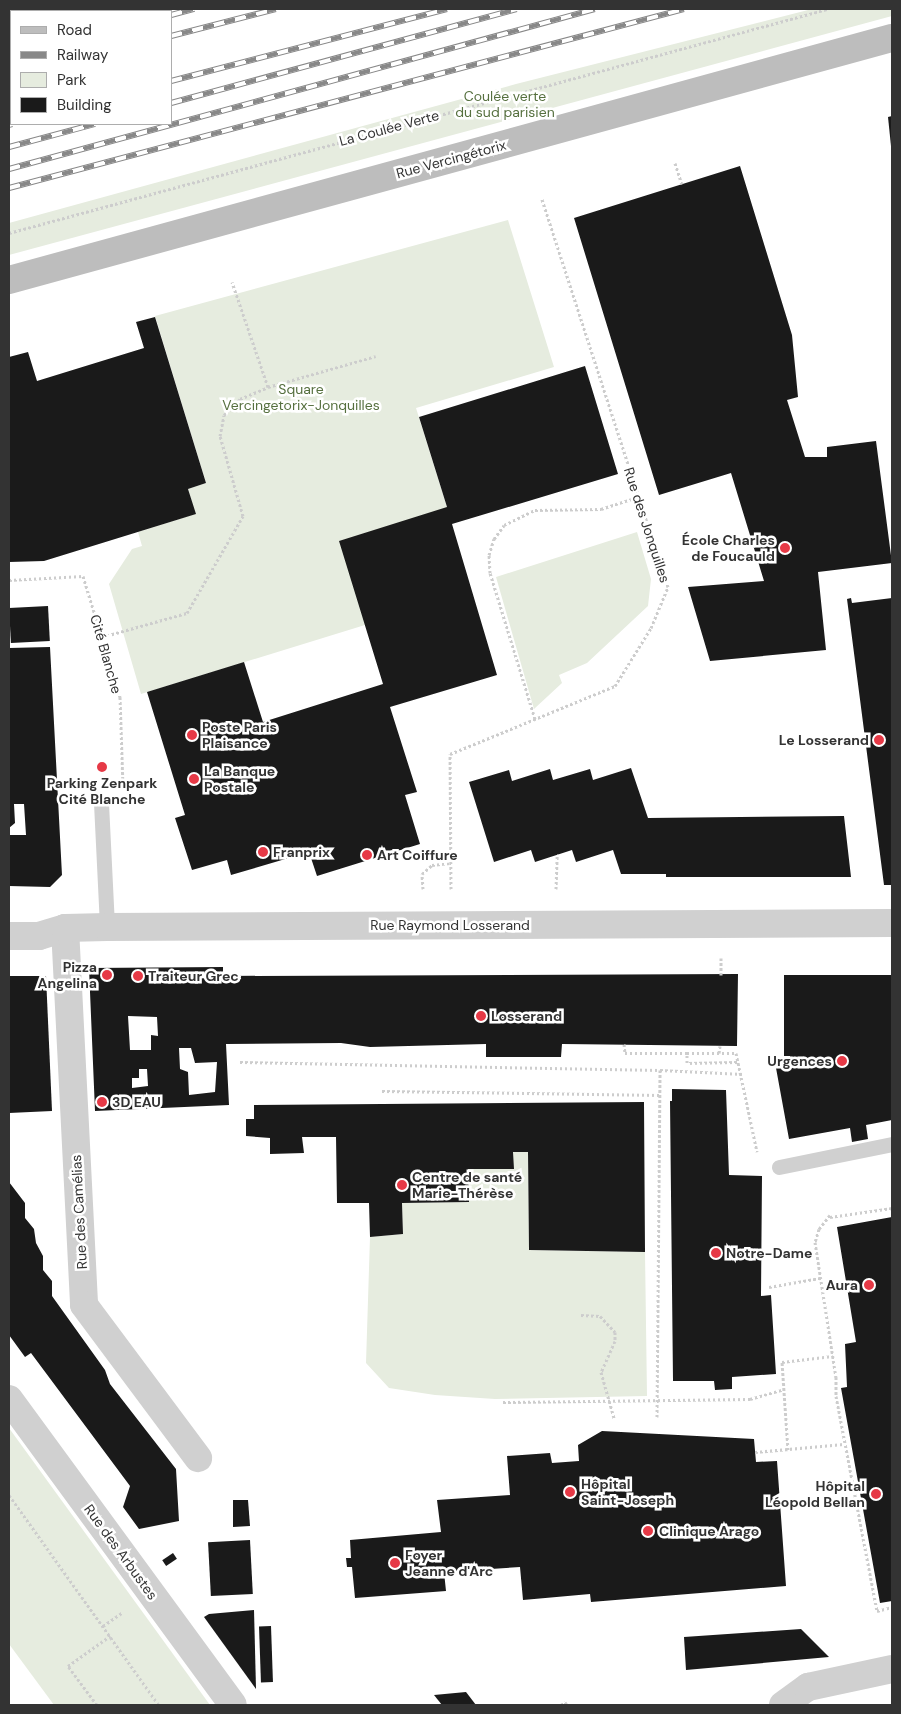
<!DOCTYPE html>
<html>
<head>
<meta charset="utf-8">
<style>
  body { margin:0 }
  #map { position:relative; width:901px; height:1714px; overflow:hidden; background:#fff; font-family:"DM Sans",sans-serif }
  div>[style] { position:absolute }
  .green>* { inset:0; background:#e6ecdf }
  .building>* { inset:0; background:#1a1a1a; transform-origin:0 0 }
  .path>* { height:3px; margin-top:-1.5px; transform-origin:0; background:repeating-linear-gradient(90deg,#cdcdcd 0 2.5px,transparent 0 5px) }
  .service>* { height:15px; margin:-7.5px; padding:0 7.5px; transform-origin:7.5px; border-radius:7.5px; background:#d0d0d0 }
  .minor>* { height:28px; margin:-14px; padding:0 14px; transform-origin:14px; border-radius:14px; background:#d0d0d0 }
  .tertiary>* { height:28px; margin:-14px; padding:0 14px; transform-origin:14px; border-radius:14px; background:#d0d0d0 }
  .secondary>* { height:28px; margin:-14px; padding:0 14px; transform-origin:14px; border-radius:14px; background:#bdbdbd }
  .rail>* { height:5.5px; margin-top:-2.75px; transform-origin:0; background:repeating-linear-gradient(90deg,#fff 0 11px,#888 0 22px); box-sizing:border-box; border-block:1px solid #888 }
  .dots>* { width:14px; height:14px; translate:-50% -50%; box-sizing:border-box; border:2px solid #fff; border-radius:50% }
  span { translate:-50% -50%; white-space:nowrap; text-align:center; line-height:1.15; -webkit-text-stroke:5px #fff; paint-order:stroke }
  .park-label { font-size:14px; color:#56703f }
  .street-label { font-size:14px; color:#333 }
  .poi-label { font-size:14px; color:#333; font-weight:700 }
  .right { translate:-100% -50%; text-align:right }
  .left { translate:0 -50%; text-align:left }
  .frame { position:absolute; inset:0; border:10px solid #333; pointer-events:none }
  .legend { position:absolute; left:10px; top:10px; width:162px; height:115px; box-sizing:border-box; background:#fff; border:1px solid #adadad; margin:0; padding:6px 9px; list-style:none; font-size:15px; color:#333 }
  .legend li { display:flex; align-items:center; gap:10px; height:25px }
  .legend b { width:25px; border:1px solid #adadad }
</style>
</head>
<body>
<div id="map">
  <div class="green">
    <div style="clip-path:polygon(812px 9px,892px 9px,892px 16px,9px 255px,9px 223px,516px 84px)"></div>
    <div style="clip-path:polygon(508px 220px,554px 367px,416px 408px,447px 507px,365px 625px,141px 694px,109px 584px,132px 549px,142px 546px,138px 532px,195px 514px,188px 489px,206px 483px,155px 316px)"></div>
    <div style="clip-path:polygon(637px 532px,651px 579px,648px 606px,587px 663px,559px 675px,562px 683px,534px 709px,496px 577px)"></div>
    <div style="clip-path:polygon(513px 1152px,528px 1152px,529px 1250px,645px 1252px,647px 1396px,495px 1399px,435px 1395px,389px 1388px,366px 1363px,370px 1237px,403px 1234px,402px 1203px,468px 1202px,468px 1169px,513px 1169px)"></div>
    <div style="clip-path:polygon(9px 1428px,210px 1705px,54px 1705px,9px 1644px)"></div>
  </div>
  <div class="building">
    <div style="clip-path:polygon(892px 116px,892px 146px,891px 146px,888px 117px)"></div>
    <div style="clip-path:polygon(740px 166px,792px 335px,798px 397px,787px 400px,805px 457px,827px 457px,827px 447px,876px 441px,892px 563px,818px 572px,826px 650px,710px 661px,688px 587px,764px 581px,731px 473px,659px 495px,574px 218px)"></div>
    <div style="clip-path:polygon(155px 317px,206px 483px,188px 489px,196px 514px,44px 561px,9px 562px,9px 357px,28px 352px,37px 381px,144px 348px,136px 322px)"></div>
    <div style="clip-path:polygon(585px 366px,618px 474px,452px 524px,497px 675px,390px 707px,417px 792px,405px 795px,420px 844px,317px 876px,309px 852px,231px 875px,227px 860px,192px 870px,175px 818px,185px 815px,147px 692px,244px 662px,263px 722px,383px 684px,339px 541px,447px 507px,419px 417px)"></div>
    <div style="clip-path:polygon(851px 598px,852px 603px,892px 598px,892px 885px,884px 885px,847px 599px)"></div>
    <div style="left:48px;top:606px;width:35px;height:39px;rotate:87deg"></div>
    <div style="clip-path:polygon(50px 647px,62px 875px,50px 887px,9px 886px,9px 835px,26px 835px,24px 804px,14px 804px,15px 823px,9px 828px,9px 648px)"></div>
    <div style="clip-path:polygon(631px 768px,648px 818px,844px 816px,851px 877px,666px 877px,666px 874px,621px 874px,613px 850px,576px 862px,572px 850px,535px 862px,531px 850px,494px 862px,469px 782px,509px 770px,512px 781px,550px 769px,553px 780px,590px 769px,593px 780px)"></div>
    <div style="clip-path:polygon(evenodd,223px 967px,223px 976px,738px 974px,737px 1046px,562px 1044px,561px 1057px,486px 1057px,486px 1044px,370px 1047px,341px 1043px,226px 1044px,229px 1105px,95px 1111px,89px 968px,223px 967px,128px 1016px,157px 1017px,158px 1036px,151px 1035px,151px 1050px,130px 1050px,128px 1016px,223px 967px,179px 1048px,191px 1048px,195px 1063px,217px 1062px,215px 1092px,189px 1095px,188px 1072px,180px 1069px,179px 1048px,223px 967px,139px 1069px,147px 1069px,148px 1086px,132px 1088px,132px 1078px,139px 1078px,139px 1069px)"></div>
    <div style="clip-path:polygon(784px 975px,892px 975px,892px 1120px,866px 1125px,868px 1139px,852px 1142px,850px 1128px,789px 1139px,776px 1068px,791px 1066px,790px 1056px,784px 1056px)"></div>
    <div style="clip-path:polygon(9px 976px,46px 976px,52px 1111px,9px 1113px)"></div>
    <div style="clip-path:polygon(672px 1089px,726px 1090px,729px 1175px,762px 1176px,761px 1296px,771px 1295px,776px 1374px,732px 1377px,732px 1389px,715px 1390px,714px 1381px,673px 1381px,670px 1101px,672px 1101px)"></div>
    <div style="clip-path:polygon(644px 1102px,645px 1252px,529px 1250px,528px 1152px,513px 1152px,514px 1169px,468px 1169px,469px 1202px,402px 1203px,403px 1234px,370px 1237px,369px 1203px,337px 1203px,336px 1137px,302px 1137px,304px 1153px,270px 1154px,270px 1138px,246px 1136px,246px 1119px,254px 1119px,254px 1105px)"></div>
    <div style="clip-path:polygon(9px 1182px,25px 1203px,25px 1218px,34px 1229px,36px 1243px,43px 1256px,43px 1270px,52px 1281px,52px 1296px,105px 1370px,110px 1384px,176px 1469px,179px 1521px,139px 1529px,123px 1507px,130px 1486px,31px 1353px,25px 1357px,9px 1335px)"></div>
    <div style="clip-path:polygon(892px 1217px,892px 1601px,880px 1603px,841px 1388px,847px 1387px,845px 1344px,856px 1342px,837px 1227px)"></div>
    <div style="clip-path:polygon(602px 1431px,754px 1439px,756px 1462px,777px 1461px,786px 1586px,591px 1602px,590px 1594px,523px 1600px,520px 1567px,444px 1572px,446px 1591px,355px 1598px,352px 1567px,347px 1567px,346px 1558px,351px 1558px,350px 1540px,441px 1532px,437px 1500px,510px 1495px,507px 1456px,550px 1453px,552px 1463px,579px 1461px,578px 1445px)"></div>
    <div style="clip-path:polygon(233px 1500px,248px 1500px,250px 1526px,233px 1527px)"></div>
    <div style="left:250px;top:1540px;width:54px;height:42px;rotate:87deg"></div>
    <div style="left:173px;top:1553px;width:7px;height:13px;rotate:56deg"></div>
    <div style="clip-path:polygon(254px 1610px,256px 1689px,204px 1617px,209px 1614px)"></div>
    <div style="left:271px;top:1626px;width:56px;height:12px;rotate:88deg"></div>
    <div style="clip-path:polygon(801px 1629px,829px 1657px,686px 1670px,684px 1637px)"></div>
    <div style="clip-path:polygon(466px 1692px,476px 1705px,442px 1705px,434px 1695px)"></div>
  </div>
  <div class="path">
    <div style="left:675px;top:163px;width:22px;rotate:72deg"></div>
    <div style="left:9px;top:233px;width:848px;rotate:-15.31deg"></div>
    <div style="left:268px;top:387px;width:112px;rotate:-16deg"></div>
    <div style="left:9px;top:580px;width:74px;rotate:-3.1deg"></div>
    <div style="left:83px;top:576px;width:127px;rotate:73deg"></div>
    <div style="left:120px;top:697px;width:92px;rotate:88.1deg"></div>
    <div style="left:102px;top:637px;width:88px;rotate:-15.8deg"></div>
    <div style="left:187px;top:613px;width:112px;rotate:-60deg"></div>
    <div style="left:243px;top:516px;width:83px;rotate:-106deg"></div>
    <div style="left:220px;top:436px;width:21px;rotate:-79deg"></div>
    <div style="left:224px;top:415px;width:23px;rotate:-45deg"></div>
    <div style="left:240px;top:399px;width:30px;rotate:-23deg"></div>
    <div style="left:268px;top:387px;width:111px;rotate:-108.9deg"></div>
    <div style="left:535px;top:719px;width:153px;rotate:-107.1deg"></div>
    <div style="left:490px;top:573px;width:18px;rotate:-93deg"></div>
    <div style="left:489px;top:555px;width:17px;rotate:-73deg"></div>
    <div style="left:494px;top:539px;width:17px;rotate:-54deg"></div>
    <div style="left:504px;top:525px;width:34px;rotate:-26deg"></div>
    <div style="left:535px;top:510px;width:66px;rotate:-0.9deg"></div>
    <div style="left:601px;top:509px;width:39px;rotate:-18deg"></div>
    <div style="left:423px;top:889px;width:15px;rotate:-94deg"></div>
    <div style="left:422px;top:874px;width:13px;rotate:-42deg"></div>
    <div style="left:432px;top:865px;width:18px;rotate:-6deg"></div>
    <div style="left:451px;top:889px;width:135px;rotate:-90.4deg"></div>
    <div style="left:450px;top:754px;width:178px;rotate:-22.4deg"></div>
    <div style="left:615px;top:686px;width:68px;rotate:-58.2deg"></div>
    <div style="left:651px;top:628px;width:44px;rotate:-67.5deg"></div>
    <div style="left:668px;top:587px;width:408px;rotate:-108deg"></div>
    <div style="left:556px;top:889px;width:35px;rotate:-88deg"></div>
    <div style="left:721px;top:958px;width:17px;rotate:90deg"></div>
    <div style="left:624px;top:1044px;width:9px;rotate:84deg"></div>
    <div style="left:625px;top:1053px;width:62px"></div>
    <div style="left:719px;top:1053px;width:7px;rotate:-82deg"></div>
    <div style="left:240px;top:1062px;width:420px;rotate:1.1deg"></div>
    <div style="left:660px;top:1070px;width:83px;rotate:2.8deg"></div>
    <div style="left:737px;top:1062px;width:50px;rotate:178.9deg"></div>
    <div style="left:687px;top:1063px;width:10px;rotate:-90deg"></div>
    <div style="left:687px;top:1053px;width:49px"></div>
    <div style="left:736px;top:1053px;width:101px;rotate:78deg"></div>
    <div style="left:382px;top:1091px;width:278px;rotate:0.8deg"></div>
    <div style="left:830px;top:1215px;width:18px;rotate:128deg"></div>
    <div style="left:819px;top:1229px;width:14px;rotate:107deg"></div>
    <div style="left:815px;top:1242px;width:137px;rotate:81.2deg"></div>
    <div style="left:836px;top:1377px;width:19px;rotate:90deg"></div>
    <div style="left:836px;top:1396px;width:219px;rotate:79.2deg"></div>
    <div style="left:877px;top:1611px;width:16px;rotate:-15deg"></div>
    <div style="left:830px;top:1217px;width:63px;rotate:-8.3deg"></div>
    <div style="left:769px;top:1287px;width:52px;rotate:-10deg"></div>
    <div style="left:581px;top:1315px;width:19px;rotate:3deg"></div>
    <div style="left:600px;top:1316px;width:22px;rotate:47deg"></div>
    <div style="left:615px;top:1332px;width:9px;rotate:90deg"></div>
    <div style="left:615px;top:1341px;width:34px;rotate:114deg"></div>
    <div style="left:601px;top:1372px;width:48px;rotate:74.2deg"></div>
    <div style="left:503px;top:1402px;width:247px;rotate:-0.7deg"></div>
    <div style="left:750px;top:1399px;width:35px;rotate:-16deg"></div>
    <div style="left:657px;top:1417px;width:347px;rotate:-89.5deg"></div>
    <div style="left:788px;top:1450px;width:88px;rotate:-93.9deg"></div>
    <div style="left:782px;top:1362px;width:51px;rotate:-6.7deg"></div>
    <div style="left:755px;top:1452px;width:89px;rotate:-5.1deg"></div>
    <div style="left:9px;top:1495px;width:258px;rotate:54.5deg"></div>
    <div style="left:103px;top:1626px;width:24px;rotate:-35deg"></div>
    <div style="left:97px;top:1705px;width:49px;rotate:-126.6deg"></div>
    <div style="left:68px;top:1666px;width:52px;rotate:-35.5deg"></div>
    <div style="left:561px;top:1705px;width:5px;rotate:-37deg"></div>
    <div style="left:565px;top:1702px;width:4px;rotate:56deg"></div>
  </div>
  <div class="service">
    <div style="left:101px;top:803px;width:124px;rotate:87.2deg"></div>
    <div style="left:779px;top:1167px;width:115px;rotate:-11.5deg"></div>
  </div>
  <div class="minor">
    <div style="left:65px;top:928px;width:377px;rotate:87.1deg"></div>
    <div style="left:84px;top:1305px;width:191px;rotate:53.3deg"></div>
    <div style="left:9px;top:1399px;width:379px;rotate:53.8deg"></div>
    <div style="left:783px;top:1705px;width:31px;rotate:-36deg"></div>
    <div style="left:808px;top:1687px;width:86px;rotate:-12.1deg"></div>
  </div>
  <div class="tertiary">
    <div style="left:9px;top:936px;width:30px"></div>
    <div style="left:39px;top:936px;width:27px;rotate:-17deg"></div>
    <div style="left:65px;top:928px;width:42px;rotate:-1.4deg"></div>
    <div style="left:107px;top:927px;width:785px;rotate:-0.29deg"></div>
  </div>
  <div class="secondary">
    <div style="left:9px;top:280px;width:916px;rotate:-15.33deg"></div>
  </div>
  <div class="rail">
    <div style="left:28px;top:11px;width:9px;rotate:-13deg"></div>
    <div style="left:106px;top:11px;width:9px;rotate:-13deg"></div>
    <div style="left:171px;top:15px;width:24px;rotate:-15deg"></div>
    <div style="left:9px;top:17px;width:2px;rotate:-27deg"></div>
    <div style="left:171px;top:36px;width:108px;rotate:-14.4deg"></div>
    <div style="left:9px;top:38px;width:2px;rotate:-27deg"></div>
    <div style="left:9px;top:58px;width:2px"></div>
    <div style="left:9px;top:79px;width:2px"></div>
    <div style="left:171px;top:81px;width:285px;rotate:-14.6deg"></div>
    <div style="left:171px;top:103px;width:358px;rotate:-15.2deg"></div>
    <div style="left:9px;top:125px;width:3px;rotate:-18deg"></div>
    <div style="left:9px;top:147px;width:89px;rotate:-15deg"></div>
    <div style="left:9px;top:169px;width:607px;rotate:-15.27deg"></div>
    <div style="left:9px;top:188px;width:698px;rotate:-14.85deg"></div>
  </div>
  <div class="dots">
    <div style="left:785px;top:548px;background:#e63946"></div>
    <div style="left:192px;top:735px;background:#e63946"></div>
    <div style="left:879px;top:740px;background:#e63946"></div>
    <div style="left:102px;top:767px;background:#e63946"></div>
    <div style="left:194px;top:779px;background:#e63946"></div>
    <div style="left:263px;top:852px;background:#e63946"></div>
    <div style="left:367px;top:855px;background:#e63946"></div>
    <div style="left:107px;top:975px;background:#e63946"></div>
    <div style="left:138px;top:976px;background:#e63946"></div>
    <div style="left:481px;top:1016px;background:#e63946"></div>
    <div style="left:842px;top:1061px;background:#e63946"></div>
    <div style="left:102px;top:1102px;background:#e63946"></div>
    <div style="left:402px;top:1185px;background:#e63946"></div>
    <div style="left:716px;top:1253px;background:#e63946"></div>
    <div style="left:869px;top:1285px;background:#e63946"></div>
    <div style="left:570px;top:1492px;background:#e63946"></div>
    <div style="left:876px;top:1494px;background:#e63946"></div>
    <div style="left:648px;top:1531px;background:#e63946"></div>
    <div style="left:395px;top:1563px;background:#e63946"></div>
  </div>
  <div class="park-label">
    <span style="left:505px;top:104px">Coulée verte<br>du sud parisien</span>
    <span style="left:301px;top:397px">Square<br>Vercingetorix-Jonquilles</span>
  </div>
  <div class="street-label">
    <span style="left:389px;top:128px;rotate:-15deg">La Coulée Verte</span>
    <span style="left:451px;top:159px;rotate:-15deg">Rue Vercingétorix</span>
    <span style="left:647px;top:525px;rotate:72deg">Rue des Jonquilles</span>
    <span style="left:106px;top:654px;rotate:74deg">Cité Blanche</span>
    <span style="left:450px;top:925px">Rue Raymond Losserand</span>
    <span style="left:79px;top:1212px;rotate:-93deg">Rue des Camélias</span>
    <span style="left:121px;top:1552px;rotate:54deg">Rue des Arbustes</span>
  </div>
  <div class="poi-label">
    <span class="right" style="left:775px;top:548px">École Charles<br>de Foucauld</span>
    <span class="left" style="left:202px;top:735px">Poste Paris<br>Plaisance</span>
    <span class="right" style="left:869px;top:740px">Le Losserand</span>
    <span class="left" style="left:204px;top:779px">La Banque<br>Postale</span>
    <span style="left:102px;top:791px">Parking Zenpark<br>Cité Blanche</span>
    <span class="left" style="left:273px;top:852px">Franprix</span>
    <span class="left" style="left:377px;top:855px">Art Coiffure</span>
    <span class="right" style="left:97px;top:975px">Pizza<br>Angelina</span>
    <span class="left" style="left:148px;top:976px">Traiteur Grec</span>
    <span class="left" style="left:491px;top:1016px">Losserand</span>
    <span class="right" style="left:832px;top:1061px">Urgences</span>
    <span class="left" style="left:112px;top:1102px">3D EAU</span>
    <span class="left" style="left:412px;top:1185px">Centre de santé<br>Marie-Thérèse</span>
    <span class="left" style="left:726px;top:1253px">Notre-Dame</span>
    <span class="right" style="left:858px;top:1285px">Aura</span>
    <span class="left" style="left:581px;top:1492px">Hôpital<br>Saint-Joseph</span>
    <span class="right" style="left:865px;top:1494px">Hôpital<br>Léopold Bellan</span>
    <span class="left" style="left:659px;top:1531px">Clinique Arago</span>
    <span class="left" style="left:405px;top:1563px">Foyer<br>Jeanne d'Arc</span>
  </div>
  <div class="frame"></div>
  <ul class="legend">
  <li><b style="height:6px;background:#bdbdbd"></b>Road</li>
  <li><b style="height:6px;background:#888"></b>Railway</li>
  <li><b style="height:14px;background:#e6ecdf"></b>Park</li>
  <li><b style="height:14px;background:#1a1a1a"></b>Building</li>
  </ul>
</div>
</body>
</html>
